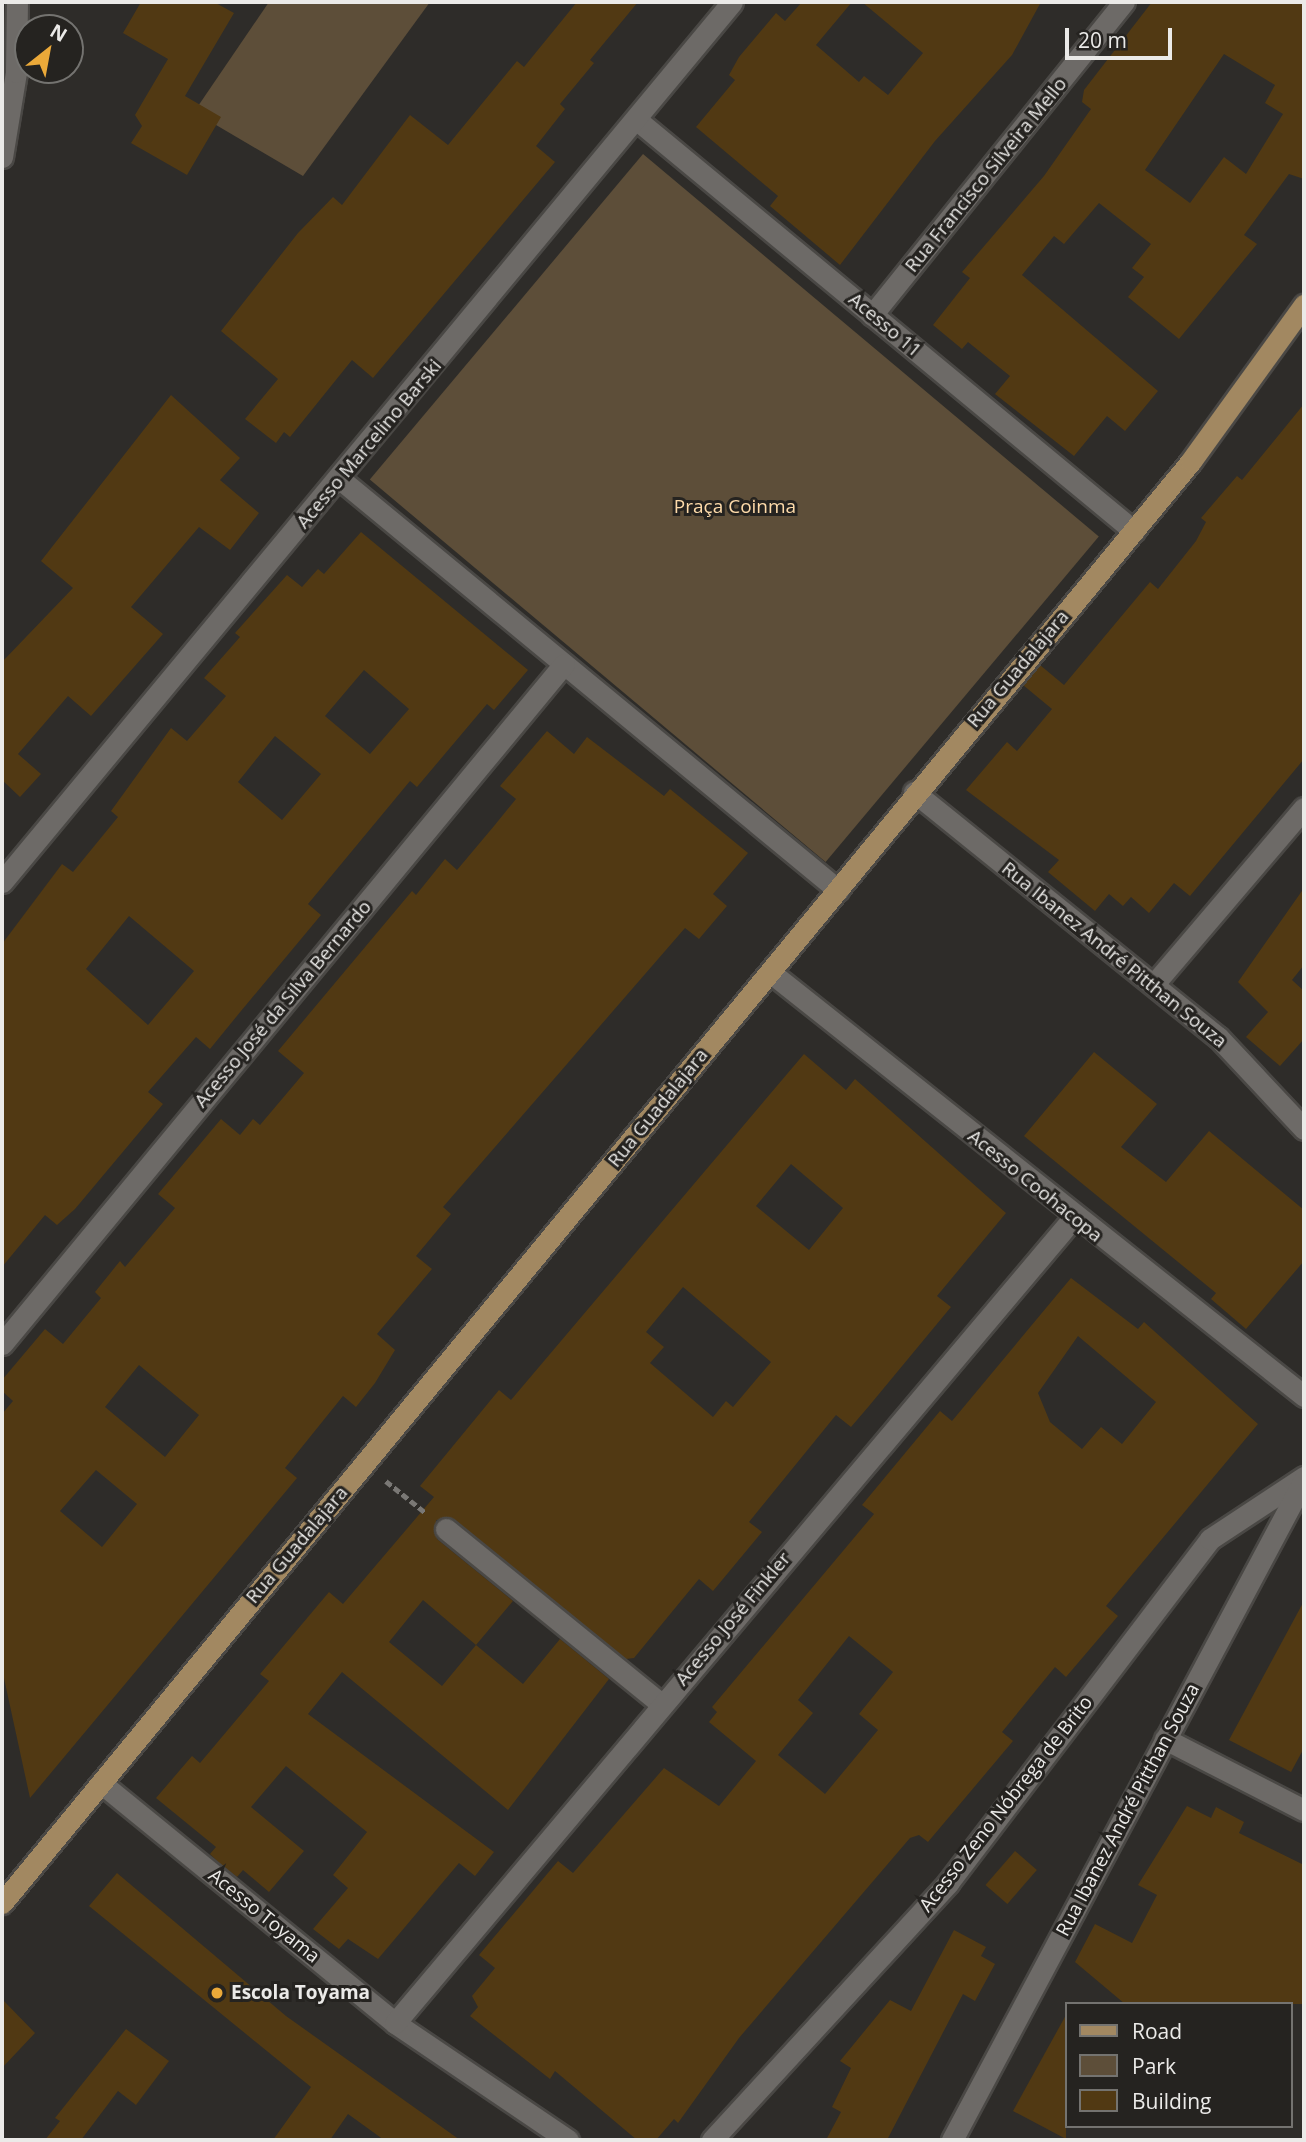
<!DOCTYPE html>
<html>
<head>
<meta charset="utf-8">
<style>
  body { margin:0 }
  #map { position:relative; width:1306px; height:2142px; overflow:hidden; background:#2e2c29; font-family:"Open Sans",sans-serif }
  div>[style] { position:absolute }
  .green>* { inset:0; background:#5d4e39; transform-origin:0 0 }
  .building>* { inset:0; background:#513913; transform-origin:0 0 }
  .path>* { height:4.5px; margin-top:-2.25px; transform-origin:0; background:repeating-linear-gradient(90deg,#7a7875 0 7px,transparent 0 10.5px) }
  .roads { filter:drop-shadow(2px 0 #4a4845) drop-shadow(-2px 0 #4a4845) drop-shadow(0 2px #4a4845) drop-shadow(0 -2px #4a4845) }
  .minor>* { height:21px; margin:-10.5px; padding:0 10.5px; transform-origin:10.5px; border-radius:10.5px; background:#6d6a67 }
  .major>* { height:21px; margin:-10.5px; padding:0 10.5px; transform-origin:10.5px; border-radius:10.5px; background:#a28861 }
  .dots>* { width:19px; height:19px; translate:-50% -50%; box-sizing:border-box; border:4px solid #252320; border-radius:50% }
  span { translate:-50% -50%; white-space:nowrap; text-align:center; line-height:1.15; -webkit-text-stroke:6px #252320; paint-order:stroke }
  .street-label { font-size:19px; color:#ebeae8 }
  .park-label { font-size:19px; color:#fedbaa }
  .poi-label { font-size:19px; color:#ebeae8; font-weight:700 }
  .left { translate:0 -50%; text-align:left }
  .frame { position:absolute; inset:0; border:4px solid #ebeae8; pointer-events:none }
  .legend { position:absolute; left:1065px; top:2002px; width:228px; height:126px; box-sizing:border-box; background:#252320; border:2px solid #747370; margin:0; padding:9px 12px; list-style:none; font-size:21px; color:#ebeae8 }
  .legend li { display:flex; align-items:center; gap:14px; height:35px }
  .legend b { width:35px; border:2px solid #747370 }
  .north { position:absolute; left:14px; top:14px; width:70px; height:70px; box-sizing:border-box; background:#252320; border:2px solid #747370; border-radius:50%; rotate:31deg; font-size:19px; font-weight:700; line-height:28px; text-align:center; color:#ebeae8 }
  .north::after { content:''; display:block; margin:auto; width:24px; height:32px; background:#eba939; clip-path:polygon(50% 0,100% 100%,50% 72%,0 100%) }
  .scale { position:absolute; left:1065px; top:28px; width:107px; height:32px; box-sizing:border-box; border:4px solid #ebeae8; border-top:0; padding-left:9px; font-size:21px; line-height:24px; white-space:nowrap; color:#ebeae8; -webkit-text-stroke:5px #252320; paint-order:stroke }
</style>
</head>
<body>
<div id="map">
  <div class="green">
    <div style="clip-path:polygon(269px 2px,430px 2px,303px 176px,194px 112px)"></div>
    <div style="left:643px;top:154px;width:595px;height:425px;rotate:40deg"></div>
  </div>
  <div class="building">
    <div style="clip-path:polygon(141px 2px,214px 2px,234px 13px,185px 96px,221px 117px,187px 175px,131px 143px,142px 126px,135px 115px,168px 59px,123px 33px)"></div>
    <div style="clip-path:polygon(577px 2px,638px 2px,590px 60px,594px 63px,560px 104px,565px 109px,536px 146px,555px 162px,373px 378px,352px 360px,290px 437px,284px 432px,276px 443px,245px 419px,278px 379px,221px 331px,298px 233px,333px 197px,342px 205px,410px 115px,448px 145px,517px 61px,524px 67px)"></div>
    <div style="clip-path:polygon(802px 2px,852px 2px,816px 45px,859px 82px,864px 76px,888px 95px,923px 53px,862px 2px,1041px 2px,1012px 55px,935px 141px,840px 265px,770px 206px,778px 196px,696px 127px,735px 80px,729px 75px,739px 57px,776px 13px,785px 21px)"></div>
    <div style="clip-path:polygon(evenodd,1152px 2px,1304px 2px,1304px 179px,1289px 174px,1244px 235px,1257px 244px,1179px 339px,1128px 297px,1144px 277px,1132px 268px,1151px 244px,1099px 203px,1064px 244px,1054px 236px,1022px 275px,1158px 391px,1125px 431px,1107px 416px,1074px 456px,995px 394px,1010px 376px,968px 342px,962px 349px,933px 325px,970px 278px,962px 272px,1044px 176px,1091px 109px,1082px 102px,1084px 90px,1152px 2px,1224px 54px,1275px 85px,1265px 103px,1283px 114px,1246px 174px,1224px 157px,1190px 203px,1145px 170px,1224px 54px)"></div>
    <div style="clip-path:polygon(171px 395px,240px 458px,220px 480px,259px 513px,230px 550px,199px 527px,131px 607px,163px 634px,91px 716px,68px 696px,18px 754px,41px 774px,20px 797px,2px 780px,2px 662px,73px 588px,41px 561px)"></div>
    <div style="clip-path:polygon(1304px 404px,1304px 759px,1190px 896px,1174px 883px,1149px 913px,1131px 897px,1123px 906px,1109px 894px,1095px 911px,1048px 872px,1059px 860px,966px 790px,1007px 742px,1017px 751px,1052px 709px,1023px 685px,1040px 665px,1064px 685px,1150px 582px,1158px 589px,1196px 541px,1206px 522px,1201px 518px,1237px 476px,1242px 480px)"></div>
    <div style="clip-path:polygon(evenodd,361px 532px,528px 670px,494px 710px,487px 704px,417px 787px,410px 781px,308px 904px,321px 915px,241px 1011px,210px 1049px,196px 1037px,148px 1092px,163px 1104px,75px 1209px,57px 1225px,45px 1215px,2px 1267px,2px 944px,62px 864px,73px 872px,118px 817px,111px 811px,171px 728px,187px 741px,226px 696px,204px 678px,240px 637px,235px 633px,287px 575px,302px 587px,318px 569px,324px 574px,361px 532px,364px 670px,409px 709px,370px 754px,325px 716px,364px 670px,361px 532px,275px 736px,321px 774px,282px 820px,238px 782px,275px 736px,361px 532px,129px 916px,194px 971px,148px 1025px,86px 969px,129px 916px)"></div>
    <div style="clip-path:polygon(evenodd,547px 731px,574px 754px,587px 737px,664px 796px,670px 789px,748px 853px,713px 894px,727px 906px,699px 939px,685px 928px,443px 1207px,451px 1214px,416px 1256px,432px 1269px,377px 1334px,395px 1350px,375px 1383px,356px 1407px,343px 1396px,285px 1468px,297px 1478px,30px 1798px,2px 1669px,2px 1414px,13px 1401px,2px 1391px,2px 1380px,45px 1329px,63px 1344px,101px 1298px,95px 1292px,120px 1261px,125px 1267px,175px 1208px,158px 1194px,221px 1119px,240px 1135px,253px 1119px,260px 1125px,304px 1073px,278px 1051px,412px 891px,416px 895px,445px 859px,457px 870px,494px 826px,516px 799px,500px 786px,547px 731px,139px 1365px,199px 1415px,165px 1457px,105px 1407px,139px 1365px,547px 731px,96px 1470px,137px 1504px,102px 1547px,60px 1511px,96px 1470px)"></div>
    <div style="clip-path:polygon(1304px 888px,1304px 965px,1292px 980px,1304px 991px,1304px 1039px,1280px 1066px,1246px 1037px,1268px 1012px,1238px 982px)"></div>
    <div style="clip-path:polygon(1094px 1052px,1157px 1104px,1121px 1147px,1166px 1182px,1209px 1131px,1304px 1210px,1304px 1261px,1246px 1329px,1211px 1299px,1216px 1293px,1024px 1136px)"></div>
    <div style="clip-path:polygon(evenodd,804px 1054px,846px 1090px,855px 1079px,1006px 1213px,937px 1296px,951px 1307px,869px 1406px,851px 1427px,836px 1415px,749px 1522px,762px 1532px,713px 1591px,699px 1579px,634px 1658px,626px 1659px,454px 1519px,436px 1520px,437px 1539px,513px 1601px,476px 1645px,523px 1684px,560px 1639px,609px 1679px,508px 1810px,342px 1672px,308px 1714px,494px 1852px,475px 1876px,459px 1863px,378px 1959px,348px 1939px,339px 1949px,313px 1929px,348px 1888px,333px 1875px,367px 1832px,286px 1766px,251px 1807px,304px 1851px,269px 1892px,243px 1870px,237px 1877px,218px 1862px,210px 1854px,216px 1847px,156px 1798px,192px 1756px,200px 1763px,269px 1681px,260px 1674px,329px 1592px,343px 1604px,434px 1497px,420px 1486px,499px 1390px,511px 1400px,804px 1054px,791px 1164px,843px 1208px,809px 1250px,756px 1206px,791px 1164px,804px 1054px,683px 1287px,771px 1362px,733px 1407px,726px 1401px,713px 1417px,650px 1363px,664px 1347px,646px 1332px,683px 1287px,804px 1054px,423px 1600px,476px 1645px,442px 1686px,389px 1642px,423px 1600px)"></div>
    <div style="clip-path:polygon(evenodd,1071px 1278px,1138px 1329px,1144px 1322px,1258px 1424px,1106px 1606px,1118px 1616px,1066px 1677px,1055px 1667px,1002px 1732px,1013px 1741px,928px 1842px,919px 1835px,910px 1838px,739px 2038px,678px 2123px,674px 2119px,656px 2140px,637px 2140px,555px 2071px,550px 2079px,470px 2016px,478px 2007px,472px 1996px,495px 1968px,479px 1955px,558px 1861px,573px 1873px,664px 1768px,719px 1806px,756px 1761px,709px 1722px,717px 1712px,712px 1707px,874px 1514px,862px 1505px,940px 1411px,952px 1421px,1071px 1278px,1078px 1336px,1156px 1402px,1122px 1444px,1101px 1427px,1082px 1449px,1050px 1422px,1038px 1393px,1078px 1336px,1071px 1278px,849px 1636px,893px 1672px,859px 1714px,878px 1730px,825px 1794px,778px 1755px,813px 1713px,798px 1700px,849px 1636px)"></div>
    <div style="clip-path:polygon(1304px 1601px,1304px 1748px,1291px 1772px,1229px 1740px)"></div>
    <div style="clip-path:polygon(1187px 1806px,1211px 1818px,1216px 1807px,1244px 1822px,1239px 1833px,1304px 1865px,1304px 2004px,1125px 2004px,1075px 1962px,1095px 1924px,1132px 1943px,1157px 1895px,1138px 1885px)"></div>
    <div style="left:1015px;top:1851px;width:29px;height:45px;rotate:41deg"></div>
    <div style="clip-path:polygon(117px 1873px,286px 2016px,460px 2140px,384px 2140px,348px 2114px,330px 2140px,273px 2140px,311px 2087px,89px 1906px)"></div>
    <div style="clip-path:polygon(954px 1930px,986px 1947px,981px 1956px,995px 1964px,975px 2001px,963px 1994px,887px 2140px,826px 2140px,841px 2112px,832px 2107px,851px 2068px,840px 2061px,890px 2000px,911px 2011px)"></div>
    <div style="clip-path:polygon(2px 1999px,35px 2033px,2px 2068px)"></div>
    <div style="clip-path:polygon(1066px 2015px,1066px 2139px,1013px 2111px)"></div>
    <div style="clip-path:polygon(126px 2029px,169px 2061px,136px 2105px,118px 2091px,81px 2140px,45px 2140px,60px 2121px,55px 2118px)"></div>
  </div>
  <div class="path">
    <div style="left:386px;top:1481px;width:51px;rotate:38.7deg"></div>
  </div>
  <div class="roads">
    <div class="minor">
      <div style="left:637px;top:120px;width:645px;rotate:39.59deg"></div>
      <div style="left:2px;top:157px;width:86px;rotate:-80.6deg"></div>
      <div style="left:16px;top:72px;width:70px;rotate:-89.2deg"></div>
      <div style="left:872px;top:315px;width:402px;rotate:-51.2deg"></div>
      <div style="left:340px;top:479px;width:646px;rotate:39.53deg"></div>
      <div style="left:914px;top:792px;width:390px;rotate:38.9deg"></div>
      <div style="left:1218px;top:1037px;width:126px;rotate:46.9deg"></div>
      <div style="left:2px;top:882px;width:1143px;rotate:-50.32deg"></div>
      <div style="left:770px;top:972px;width:682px;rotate:38.45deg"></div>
      <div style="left:1154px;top:984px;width:231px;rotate:-49.6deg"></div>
      <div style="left:2px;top:1344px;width:882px;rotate:-50.43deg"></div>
      <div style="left:446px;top:1529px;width:277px;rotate:39.1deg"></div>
      <div style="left:1165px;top:1739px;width:156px;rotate:27.1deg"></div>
      <div style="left:101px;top:1783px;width:380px;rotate:39.2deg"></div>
      <div style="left:395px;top:2023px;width:209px;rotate:34.1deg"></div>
      <div style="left:395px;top:2023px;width:1052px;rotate:-49.89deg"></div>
      <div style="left:712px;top:2140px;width:349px;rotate:-47.4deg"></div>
      <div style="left:948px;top:1883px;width:432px;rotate:-52.7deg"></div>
      <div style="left:1210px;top:1539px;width:113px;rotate:-33.4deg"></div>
      <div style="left:952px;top:2140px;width:748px;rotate:-61.93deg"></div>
    </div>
    <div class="major">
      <div style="left:2px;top:1903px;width:1869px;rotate:-50.49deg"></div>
      <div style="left:1191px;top:461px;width:193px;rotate:-54.1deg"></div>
    </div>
  </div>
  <div class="dots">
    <div style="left:217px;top:1993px;background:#eba939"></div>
  </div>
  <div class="street-label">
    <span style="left:986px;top:175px;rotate:-51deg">Rua Francisco Silveira Mello</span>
    <span style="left:885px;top:325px;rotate:40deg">Acesso 11</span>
    <span style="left:369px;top:444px;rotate:-50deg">Acesso Marcelino Barski</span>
    <span style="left:1018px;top:669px;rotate:-50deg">Rua Guadalajara</span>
    <span style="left:1114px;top:955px;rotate:39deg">Rua Ibanez André Pitthan Souza</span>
    <span style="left:283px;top:1004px;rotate:-50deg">Acesso José da Silva Bernardo</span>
    <span style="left:658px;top:1108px;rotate:-51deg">Rua Guadalajara</span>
    <span style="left:1035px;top:1186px;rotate:39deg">Acesso Coohacopa</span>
    <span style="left:297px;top:1545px;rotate:-50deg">Rua Guadalajara</span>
    <span style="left:733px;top:1619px;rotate:-50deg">Acesso José Finkler</span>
    <span style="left:1006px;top:1804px;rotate:-52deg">Acesso Zeno Nóbrega de Brito</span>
    <span style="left:1128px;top:1810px;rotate:-62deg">Rua Ibanez André Pitthan Souza</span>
    <span style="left:264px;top:1916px;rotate:39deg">Acesso Toyama</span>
  </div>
  <div class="park-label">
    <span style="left:735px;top:507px">Praça Coinma</span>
  </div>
  <div class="poi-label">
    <span class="left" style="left:231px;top:1993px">Escola Toyama</span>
  </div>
  <div class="frame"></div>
  <ul class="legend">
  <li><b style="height:9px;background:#a28861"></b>Road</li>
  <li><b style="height:19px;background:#5d4e39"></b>Park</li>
  <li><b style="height:19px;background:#513913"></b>Building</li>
  </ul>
  <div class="north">N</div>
  <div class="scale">20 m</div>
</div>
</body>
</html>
